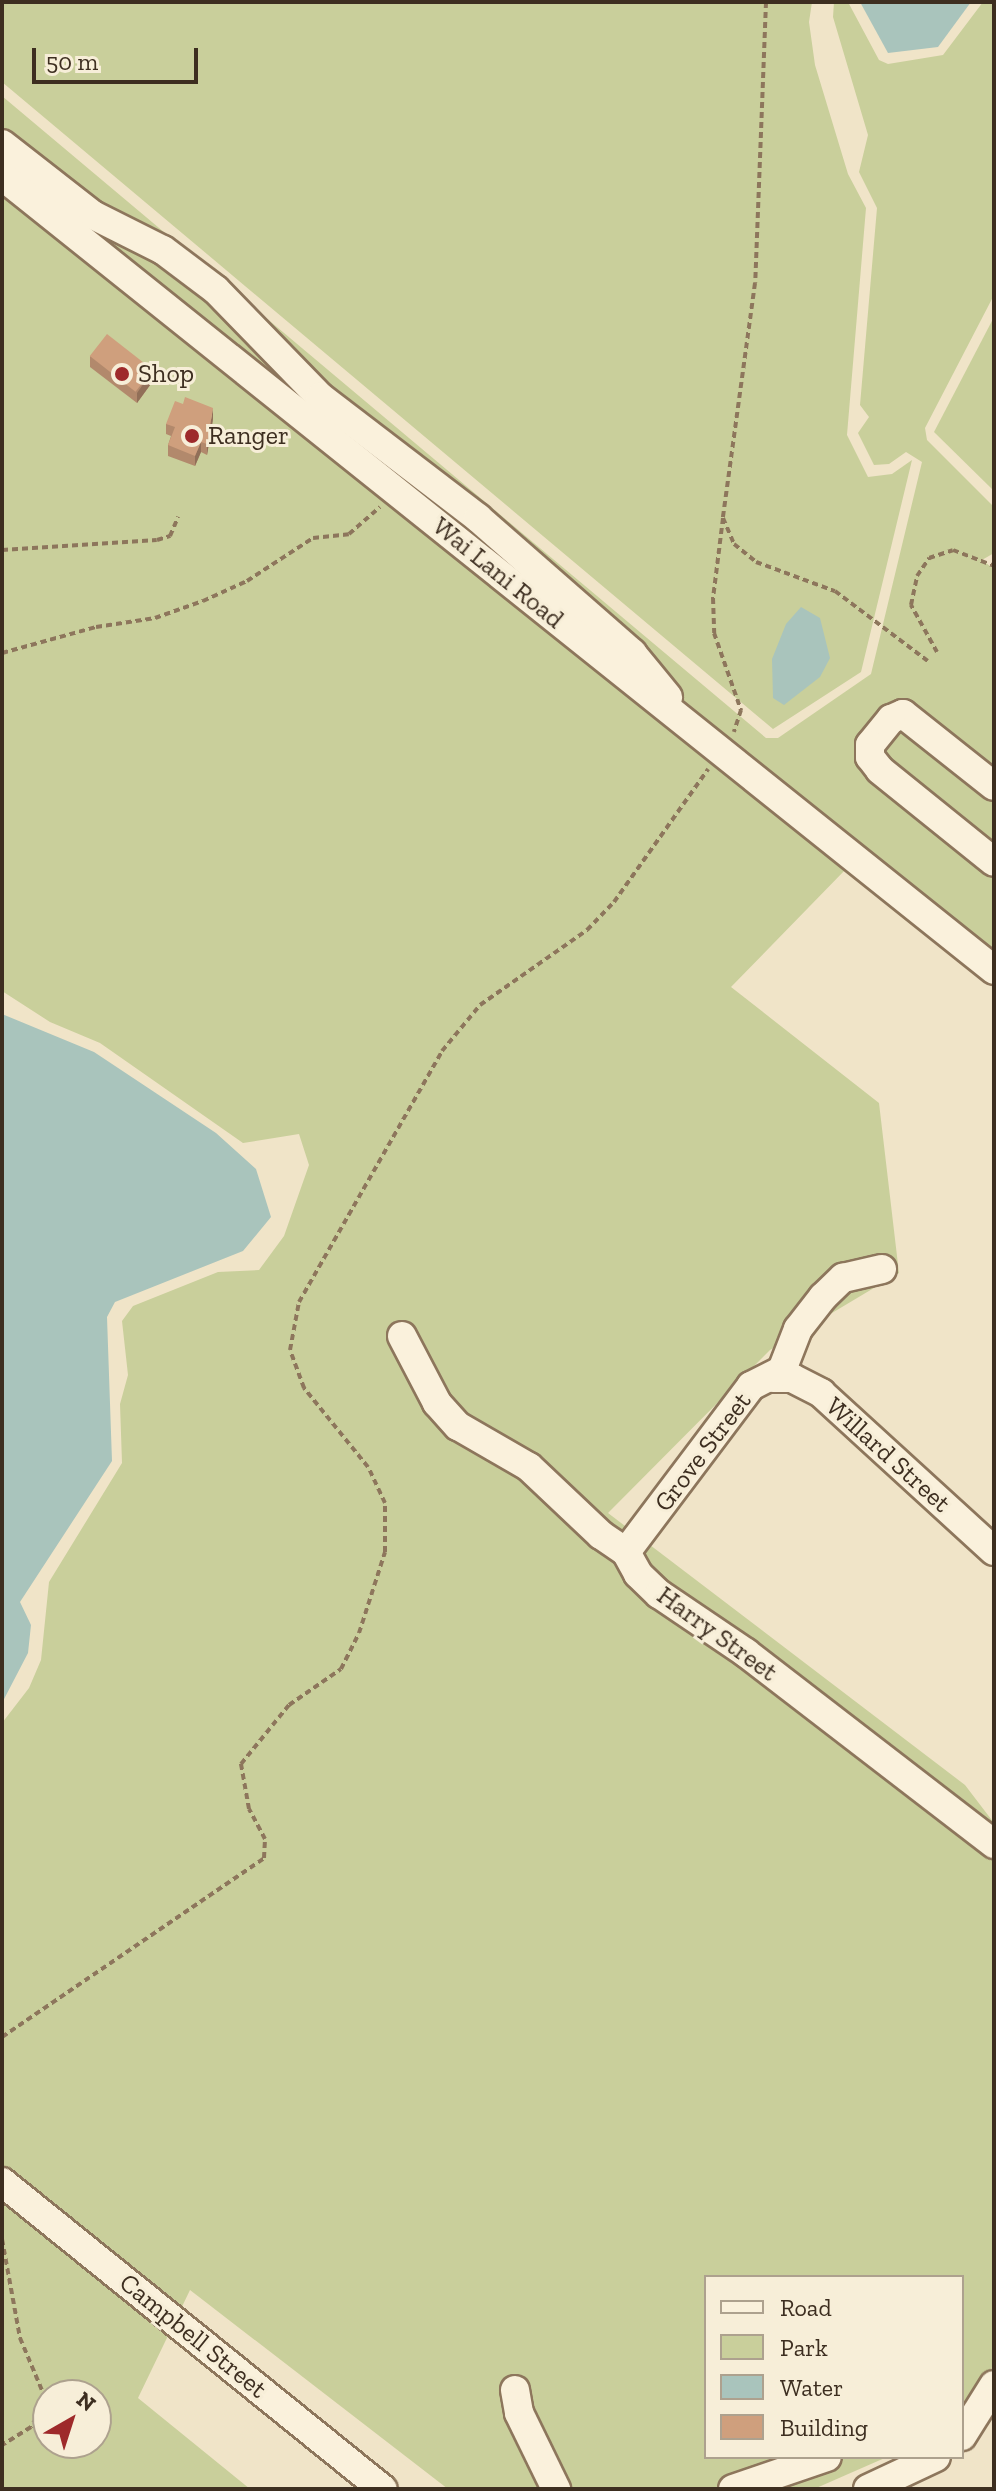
<!DOCTYPE html>
<html>
<head>
<meta charset="utf-8">
<style>
  body { margin:0 }
  #map { position:relative; width:996px; height:2491px; overflow:hidden; background:#f0e4c8; font-family:"Zilla Slab",serif }
  div>[style] { position:absolute }
  .green>* { inset:0; background:#c9cf9b }
  .water>* { inset:0; background:#a9c4bc }
  .path>* { height:4px; margin-top:-2px; transform-origin:0; background:repeating-linear-gradient(90deg,#8d765c 0 6px,transparent 0 10px) }
  .roads { filter:drop-shadow(2px 0 #8d765c) drop-shadow(-2px 0 #8d765c) drop-shadow(0 2px #8d765c) drop-shadow(0 -2px #8d765c) }
  .minor>* { height:28px; margin:-14px; padding:0 14px; transform-origin:14px; border-radius:14px; background:#faf1dc }
  .wall>* { inset:0; background:#b2896c }
  .shaded-wall>* { inset:0; background:#916f58 }
  .building>* { inset:0; background:#cf9f7d; transform-origin:0 0 }
  .dots>* { width:22px; height:22px; translate:-50% -50%; box-sizing:border-box; border:4px solid #f7eed8; border-radius:50% }
  span { translate:-50% -50%; white-space:nowrap; text-align:center; line-height:1.15; -webkit-text-stroke:6px #f7eed8; paint-order:stroke }
  .poi-label { font-size:26px; color:#3d2e20 }
  .left { translate:0 -50%; text-align:left }
  .street-label { font-size:26px; color:#3d2e20 }
  .frame { position:absolute; inset:0; border:4px solid #3d2e20; pointer-events:none }
  .legend { position:absolute; left:704px; top:2275px; width:260px; height:184px; box-sizing:border-box; background:#f7eed8; border:2px solid #ada18e; margin:0; padding:10px 14px; list-style:none; font-size:24px; color:#3d2e20 }
  .legend li { display:flex; align-items:center; gap:16px; height:40px }
  .legend b { width:40px; border:2px solid #ada18e }
  .north { position:absolute; left:32px; top:2379px; width:80px; height:80px; box-sizing:border-box; background:#f7eed8; border:2px solid #ada18e; border-radius:50%; rotate:39deg; font-size:22px; font-weight:700; line-height:32px; text-align:center; color:#3d2e20 }
  .north::after { content:''; display:block; margin:auto; width:28px; height:36px; background:#9e2a2b; clip-path:polygon(50% 0,100% 100%,50% 72%,0 100%) }
  .scale { position:absolute; left:32px; top:48px; width:166px; height:36px; box-sizing:border-box; border:4px solid #3d2e20; border-top:0; padding-left:10px; font-size:24px; line-height:28px; white-space:nowrap; color:#3d2e20; -webkit-text-stroke:6px #f7eed8; paint-order:stroke }
</style>
</head>
<body>
<div id="map">
  <div class="green">
    <div style="clip-path:polygon(2px 2px,812px 2px,809px 22px,815px 65px,848px 174px,866px 208px,847px 435px,868px 477px,892px 474px,912px 460px,861px 672px,773px 729px,2px 82px)"></div>
    <div style="clip-path:polygon(834px 2px,848px 2px,879px 60px,888px 64px,943px 55px,983px 2px,994px 2px,994px 295px,925px 428px,927px 440px,994px 507px,994px 553px,982px 560px,994px 569px,994px 951px,2px 161px,2px 96px,766px 738px,778px 738px,871px 674px,922px 462px,906px 452px,889px 464px,874px 465px,858px 433px,869px 417px,860px 405px,877px 208px,859px 172px,868px 135px,833px 17px)"></div>
    <div style="clip-path:polygon(evenodd,2px 192px,846px 869px,731px 987px,879px 1103px,899px 1273px,770px 1350px,608px 1513px,965px 1785px,994px 1823px,994px 2364px,962px 2416px,962px 2277px,706px 2277px,706px 2457px,887px 2457px,814px 2489px,448px 2489px,190px 2290px,138px 2398px,250px 2489px,2px 2489px,2px 1723px,29px 1688px,41px 1660px,49px 1582px,122px 1463px,120px 1404px,128px 1375px,122px 1321px,133px 1306px,218px 1272px,259px 1270px,284px 1236px,309px 1165px,299px 1134px,243px 1143px,100px 1043px,50px 1022px,2px 991px,2px 192px,48px 2395px,96px 2395px,96px 2443px,48px 2443px,48px 2395px)"></div>
    <div style="clip-path:polygon(994px 317px,994px 491px,934px 432px)"></div>
  </div>
  <div class="water">
    <div style="clip-path:polygon(860px 2px,971px 2px,938px 47px,888px 53px)"></div>
    <div style="clip-path:polygon(801px 607px,820px 618px,830px 658px,820px 677px,784px 705px,773px 698px,772px 659px,786px 624px)"></div>
    <div style="clip-path:polygon(2px 1014px,94px 1052px,216px 1133px,256px 1169px,271px 1217px,243px 1251px,115px 1302px,107px 1317px,112px 1461px,20px 1602px,31px 1625px,28px 1653px,2px 1703px)"></div>
  </div>
  <div class="path">
    <div style="left:766px;top:2px;width:281px;rotate:92.2deg"></div>
    <div style="left:755px;top:283px;width:237px;rotate:97.8deg"></div>
    <div style="left:723px;top:518px;width:28px;rotate:67deg"></div>
    <div style="left:734px;top:544px;width:28px;rotate:39deg"></div>
    <div style="left:756px;top:562px;width:84px;rotate:20.2deg"></div>
    <div style="left:835px;top:591px;width:116px;rotate:37deg"></div>
    <div style="left:723px;top:518px;width:81px;rotate:97.1deg"></div>
    <div style="left:713px;top:598px;width:35px;rotate:88deg"></div>
    <div style="left:714px;top:633px;width:82px;rotate:70.7deg"></div>
    <div style="left:741px;top:710px;width:23px;rotate:108deg"></div>
    <div style="left:2px;top:550px;width:155px;rotate:-3.7deg"></div>
    <div style="left:157px;top:540px;width:14px;rotate:-17deg"></div>
    <div style="left:170px;top:536px;width:21px;rotate:-67deg"></div>
    <div style="left:937px;top:652px;width:54px;rotate:-119deg"></div>
    <div style="left:911px;top:605px;width:30px;rotate:-78deg"></div>
    <div style="left:917px;top:576px;width:22px;rotate:-56deg"></div>
    <div style="left:929px;top:558px;width:25px;rotate:-18deg"></div>
    <div style="left:953px;top:550px;width:44px;rotate:21.3deg"></div>
    <div style="left:2px;top:653px;width:98px;rotate:-15.5deg"></div>
    <div style="left:96px;top:627px;width:60px;rotate:-8.7deg"></div>
    <div style="left:155px;top:618px;width:51px;rotate:-19.5deg"></div>
    <div style="left:203px;top:601px;width:48px;rotate:-24.4deg"></div>
    <div style="left:247px;top:581px;width:79px;rotate:-33.1deg"></div>
    <div style="left:313px;top:538px;width:36px;rotate:-6deg"></div>
    <div style="left:349px;top:534px;width:41px;rotate:-41.1deg"></div>
    <div style="left:2px;top:2037px;width:317px;rotate:-34.3deg"></div>
    <div style="left:264px;top:1858px;width:19px;rotate:-87deg"></div>
    <div style="left:265px;top:1839px;width:34px;rotate:-118deg"></div>
    <div style="left:249px;top:1809px;width:46px;rotate:-100.1deg"></div>
    <div style="left:241px;top:1764px;width:76px;rotate:-50.9deg"></div>
    <div style="left:289px;top:1705px;width:63px;rotate:-34.7deg"></div>
    <div style="left:341px;top:1669px;width:40px;rotate:-63.4deg"></div>
    <div style="left:359px;top:1633px;width:85px;rotate:-72.2deg"></div>
    <div style="left:385px;top:1552px;width:49px;rotate:-90deg"></div>
    <div style="left:385px;top:1503px;width:40px;rotate:-115deg"></div>
    <div style="left:368px;top:1467px;width:102px;rotate:-129deg"></div>
    <div style="left:304px;top:1388px;width:40px;rotate:-110.2deg"></div>
    <div style="left:290px;top:1350px;width:49px;rotate:-79.4deg"></div>
    <div style="left:299px;top:1302px;width:289px;rotate:-60.3deg"></div>
    <div style="left:442px;top:1051px;width:60px;rotate:-50.4deg"></div>
    <div style="left:480px;top:1005px;width:131px;rotate:-35deg"></div>
    <div style="left:587px;top:930px;width:39px;rotate:-46deg"></div>
    <div style="left:614px;top:902px;width:163px;rotate:-54.7deg"></div>
    <div style="left:2px;top:2239px;width:101px;rotate:79.7deg"></div>
    <div style="left:20px;top:2338px;width:67px;rotate:67.2deg"></div>
    <div style="left:46px;top:2400px;width:31px;rotate:119deg"></div>
    <div style="left:31px;top:2427px;width:34px;rotate:148deg"></div>
  </div>
  <div class="roads">
    <div class="minor">
      <div style="left:2px;top:144px;width:115px;rotate:38deg"></div>
      <div style="left:93px;top:215px;width:78px;rotate:26.6deg"></div>
      <div style="left:163px;top:250px;width:66px;rotate:37deg"></div>
      <div style="left:216px;top:290px;width:149px;rotate:45.8deg"></div>
      <div style="left:320px;top:397px;width:199px;rotate:37.4deg"></div>
      <div style="left:478px;top:518px;width:205px;rotate:41.2deg"></div>
      <div style="left:632px;top:653px;width:57px;rotate:50.7deg"></div>
      <div style="left:2px;top:176px;width:1271px;rotate:38.67deg"></div>
      <div style="left:994px;top:786px;width:116px;rotate:-141.6deg"></div>
      <div style="left:903px;top:714px;width:13px;rotate:157deg"></div>
      <div style="left:891px;top:719px;width:33px;rotate:129deg"></div>
      <div style="left:870px;top:745px;width:12px;rotate:90deg"></div>
      <div style="left:870px;top:757px;width:16px;rotate:52deg"></div>
      <div style="left:880px;top:770px;width:146px;rotate:38.9deg"></div>
      <div style="left:402px;top:1336px;width:76px;rotate:62.4deg"></div>
      <div style="left:437px;top:1403px;width:31px;rotate:48deg"></div>
      <div style="left:458px;top:1426px;width:82px;rotate:30deg"></div>
      <div style="left:529px;top:1467px;width:99px;rotate:43.4deg"></div>
      <div style="left:601px;top:1535px;width:30px;rotate:34deg"></div>
      <div style="left:626px;top:1552px;width:25px;rotate:61deg"></div>
      <div style="left:638px;top:1574px;width:29px;rotate:44deg"></div>
      <div style="left:659px;top:1594px;width:105px;rotate:34.1deg"></div>
      <div style="left:746px;top:1653px;width:313px;rotate:37.6deg"></div>
      <div style="left:773px;top:1378px;width:19px"></div>
      <div style="left:792px;top:1378px;width:33px;rotate:27deg"></div>
      <div style="left:821px;top:1393px;width:234px;rotate:42.4deg"></div>
      <div style="left:626px;top:1552px;width:208px;rotate:-53deg"></div>
      <div style="left:751px;top:1386px;width:35px;rotate:-27deg"></div>
      <div style="left:782px;top:1370px;width:44px;rotate:-68.7deg"></div>
      <div style="left:798px;top:1329px;width:41px;rotate:-52deg"></div>
      <div style="left:823px;top:1297px;width:28px;rotate:-44deg"></div>
      <div style="left:843px;top:1278px;width:40px;rotate:-13deg"></div>
      <div style="left:2px;top:2182px;width:489px;rotate:38.9deg"></div>
      <div style="left:515px;top:2390px;width:23px;rotate:80deg"></div>
      <div style="left:519px;top:2413px;width:85px;rotate:64deg"></div>
      <div style="left:962px;top:2436px;width:60px;rotate:-57.9deg"></div>
      <div style="left:733px;top:2489px;width:99px;rotate:-18.8deg"></div>
      <div style="left:868px;top:2489px;width:75px;rotate:-25.2deg"></div>
    </div>
  </div>
  <div class="wall">
    <div style="clip-path:polygon(90px 356px,153px 381px,137px 403px,90px 367px)"></div>
    <div style="clip-path:polygon(213px 419px,207px 455px,201px 452px,195px 466px,168px 456px,168px 445px,171px 436px,166px 434px,166px 424px)"></div>
  </div>
  <div class="shaded-wall">
    <div style="clip-path:polygon(153px 370px,153px 381px,137px 403px,137px 393px)"></div>
    <div style="clip-path:polygon(213px 408px,213px 419px,207px 455px,207px 444px)"></div>
    <div style="clip-path:polygon(201px 442px,201px 452px,195px 466px,195px 456px)"></div>
  </div>
  <div class="building">
    <div style="left:107px;top:334px;width:58px;height:28px;rotate:38deg"></div>
    <div style="clip-path:polygon(185px 397px,213px 408px,207px 444px,201px 442px,195px 456px,168px 445px,175px 427px,166px 424px,175px 401px,183px 404px)"></div>
  </div>
  <div class="dots">
    <div style="left:122px;top:374px;background:#9e2a2b"></div>
    <div style="left:192px;top:436px;background:#9e2a2b"></div>
  </div>
  <div class="poi-label">
    <span class="left" style="left:138px;top:374px">Shop</span>
    <span class="left" style="left:208px;top:436px">Ranger</span>
  </div>
  <div class="street-label">
    <span style="left:498px;top:573px;rotate:39deg">Wai Lani Road</span>
    <span style="left:703px;top:1452px;rotate:-53deg">Grove Street</span>
    <span style="left:888px;top:1455px;rotate:42deg">Willard Street</span>
    <span style="left:717px;top:1634px;rotate:36deg">Harry Street</span>
    <span style="left:193px;top:2336px;rotate:39deg">Campbell Street</span>
  </div>
  <div class="frame"></div>
  <ul class="legend">
  <li><b style="height:10px;background:#faf1dc"></b>Road</li>
  <li><b style="height:22px;background:#c9cf9b"></b>Park</li>
  <li><b style="height:22px;background:#a9c4bc"></b>Water</li>
  <li><b style="height:22px;background:#cf9f7d"></b>Building</li>
  </ul>
  <div class="north">N</div>
  <div class="scale">50 m</div>
</div>
</body>
</html>
